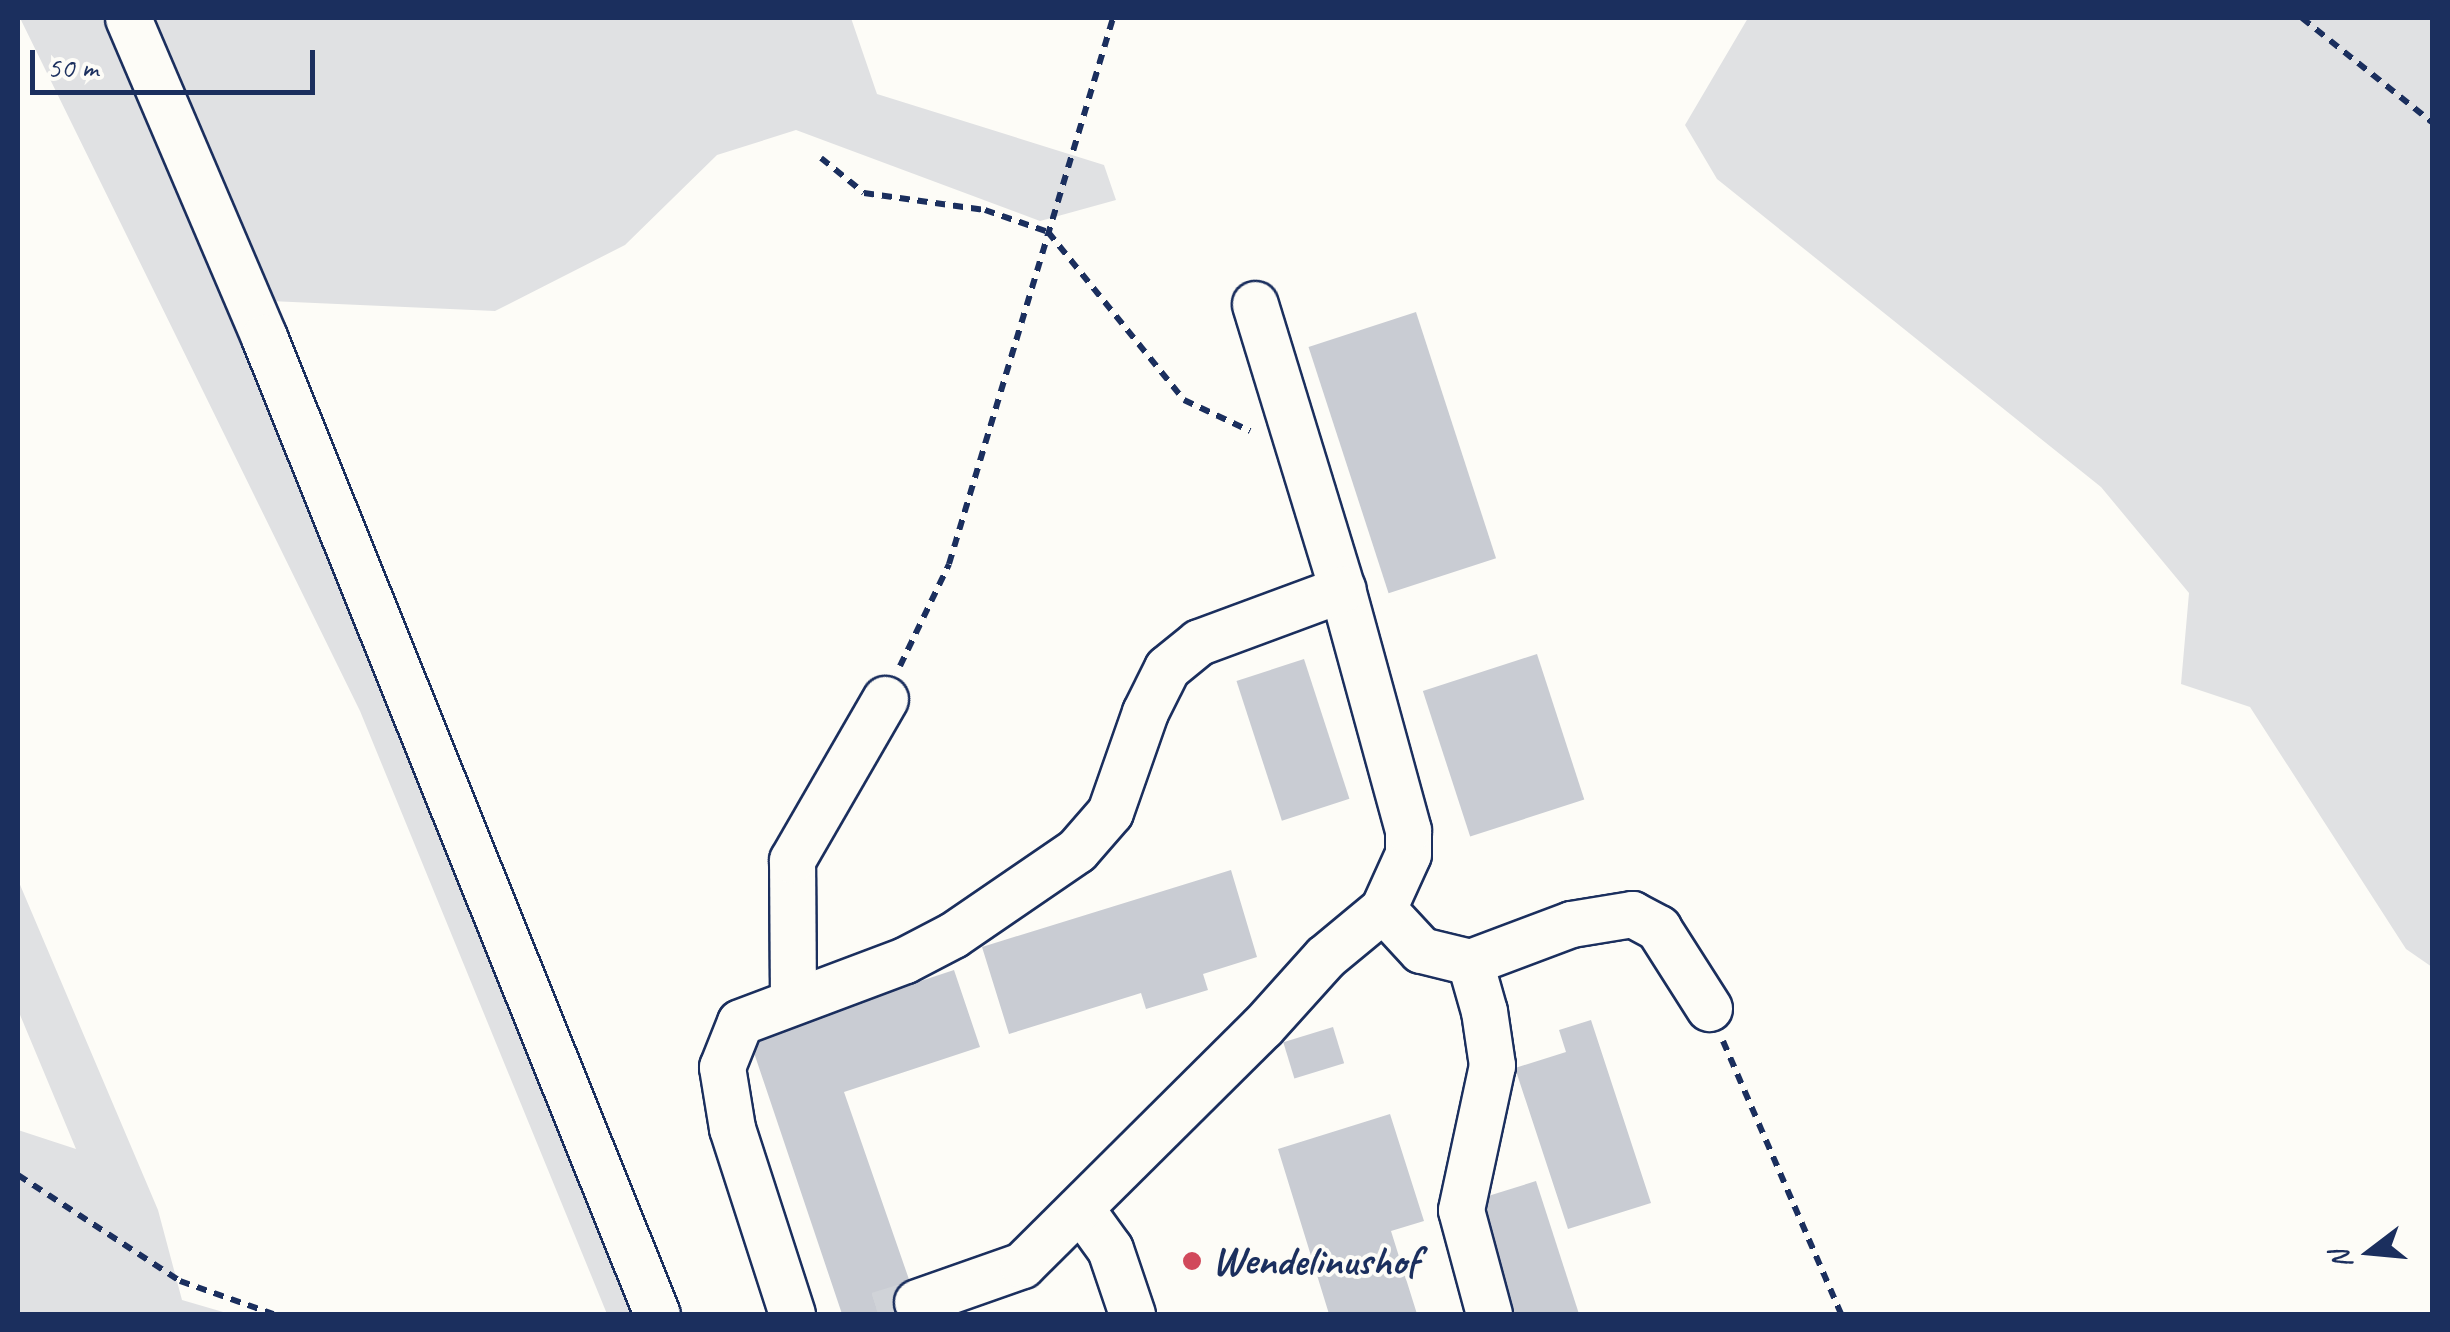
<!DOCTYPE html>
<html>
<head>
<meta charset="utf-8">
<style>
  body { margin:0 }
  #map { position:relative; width:2450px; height:1332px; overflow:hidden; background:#fdfcf7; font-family:Caveat,sans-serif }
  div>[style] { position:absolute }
  .green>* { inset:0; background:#e0e1e3 }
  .building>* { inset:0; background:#c9ccd3; transform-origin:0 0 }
  .minor-tunnel>* { height:45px; margin-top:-22.5px; transform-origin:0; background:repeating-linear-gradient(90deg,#d0d3d8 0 45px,transparent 0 67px) }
  .path>* { height:6px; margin-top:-3px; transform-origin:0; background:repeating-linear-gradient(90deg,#1b2f5e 0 10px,transparent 0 18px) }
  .roads { filter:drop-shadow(2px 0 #1b2f5e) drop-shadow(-2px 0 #1b2f5e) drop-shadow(0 2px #1b2f5e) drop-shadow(0 -2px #1b2f5e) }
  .minor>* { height:45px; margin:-22.5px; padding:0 22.5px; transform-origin:22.5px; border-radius:22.5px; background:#fdfcf7 }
  .dots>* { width:28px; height:28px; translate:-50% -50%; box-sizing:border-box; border:5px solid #fdfcf7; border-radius:50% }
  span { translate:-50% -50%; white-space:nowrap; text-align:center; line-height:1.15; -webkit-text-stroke:8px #fdfcf7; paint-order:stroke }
  .poi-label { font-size:42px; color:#1b2f5e; font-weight:700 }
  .left { translate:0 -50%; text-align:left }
  .frame { position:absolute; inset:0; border:20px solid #1b2f5e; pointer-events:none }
  .north { position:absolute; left:2320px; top:1202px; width:100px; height:100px; -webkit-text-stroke:8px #fdfcf7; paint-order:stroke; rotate:254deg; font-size:28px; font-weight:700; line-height:40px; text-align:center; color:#1b2f5e }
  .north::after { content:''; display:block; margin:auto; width:35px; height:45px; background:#1b2f5e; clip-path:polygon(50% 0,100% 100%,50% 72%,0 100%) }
  .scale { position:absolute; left:30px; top:50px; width:285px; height:45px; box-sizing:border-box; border:5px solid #1b2f5e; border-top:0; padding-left:12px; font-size:30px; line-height:35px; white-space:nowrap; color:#1b2f5e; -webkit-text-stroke:8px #fdfcf7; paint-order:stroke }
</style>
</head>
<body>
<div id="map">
  <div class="green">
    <div style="clip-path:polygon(20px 18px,851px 18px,877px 94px,1104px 165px,1116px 200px,1040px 221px,796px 130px,717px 155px,625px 245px,495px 311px,270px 301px,612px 1134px,678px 1314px,607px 1314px,360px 711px)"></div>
    <div style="clip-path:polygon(1748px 18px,2432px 18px,2432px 967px,2406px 949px,2250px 707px,2181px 684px,2189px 593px,2101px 487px,1717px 179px,1685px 125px)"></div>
    <div style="clip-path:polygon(18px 880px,158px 1210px,182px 1300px,230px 1314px,18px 1314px,18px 1130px,76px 1149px,18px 1010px)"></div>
  </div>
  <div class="building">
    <div style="left:1416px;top:312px;width:259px;height:113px;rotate:72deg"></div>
    <div style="left:1537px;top:654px;width:153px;height:120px;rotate:72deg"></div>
    <div style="left:1304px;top:659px;width:147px;height:71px;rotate:72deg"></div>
    <div style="clip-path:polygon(1231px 870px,1257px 957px,1203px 974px,1208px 990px,1146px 1009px,1141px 993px,1009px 1034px,982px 947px)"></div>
    <div style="clip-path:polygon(954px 970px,980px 1047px,844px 1092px,921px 1314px,842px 1314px,749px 1038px)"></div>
    <div style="clip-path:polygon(1591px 1020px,1651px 1203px,1568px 1229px,1515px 1068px,1566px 1052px,1559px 1030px)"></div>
    <div style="left:1333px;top:1027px;width:38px;height:52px;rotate:73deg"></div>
    <div style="clip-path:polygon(1390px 1114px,1424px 1221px,1391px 1231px,1417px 1314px,1329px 1314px,1278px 1149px)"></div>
    <div style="clip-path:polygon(1536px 1181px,1579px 1314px,1509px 1314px,1472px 1201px)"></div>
  </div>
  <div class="minor-tunnel">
    <div style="left:878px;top:1314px;width:41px;rotate:-17.1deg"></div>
  </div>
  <div class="path">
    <div style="left:2302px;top:18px;width:166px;rotate:38.7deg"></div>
    <div style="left:821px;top:158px;width:55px;rotate:39.1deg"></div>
    <div style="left:864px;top:193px;width:122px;rotate:8deg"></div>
    <div style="left:985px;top:210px;width:67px;rotate:19.2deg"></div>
    <div style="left:1048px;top:232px;width:216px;rotate:51deg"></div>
    <div style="left:1184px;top:400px;width:73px;rotate:25.2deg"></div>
    <div style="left:900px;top:666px;width:113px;rotate:-64.3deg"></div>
    <div style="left:949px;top:564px;width:570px;rotate:-73.28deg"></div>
    <div style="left:1723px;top:1041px;width:297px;rotate:66.6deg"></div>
    <div style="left:18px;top:1175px;width:194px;rotate:33.2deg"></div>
    <div style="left:180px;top:1281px;width:99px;rotate:19.5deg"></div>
  </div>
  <div class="roads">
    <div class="minor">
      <div style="left:128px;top:18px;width:347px;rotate:66.9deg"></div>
      <div style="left:264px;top:337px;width:1053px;rotate:68.09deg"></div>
      <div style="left:1383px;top:909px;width:56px;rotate:47.2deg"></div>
      <div style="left:1421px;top:950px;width:50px;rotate:13.8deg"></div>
      <div style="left:1470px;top:962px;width:108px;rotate:-20.6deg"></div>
      <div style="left:1571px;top:924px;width:62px;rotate:-9.3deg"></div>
      <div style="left:1632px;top:914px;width:30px;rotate:28deg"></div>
      <div style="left:1658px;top:928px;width:95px;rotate:57.5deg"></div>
      <div style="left:1470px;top:962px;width:51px;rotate:74.1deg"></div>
      <div style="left:1484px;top:1011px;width:55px;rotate:81.6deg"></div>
      <div style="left:1492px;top:1065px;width:148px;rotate:102.1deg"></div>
      <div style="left:1461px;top:1210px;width:108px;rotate:74.9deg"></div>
      <div style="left:793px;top:998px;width:138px;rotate:-90.4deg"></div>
      <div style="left:792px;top:860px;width:186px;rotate:-60deg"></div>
      <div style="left:1081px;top:1209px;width:49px;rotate:54.1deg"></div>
      <div style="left:1110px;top:1249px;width:69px;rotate:71.3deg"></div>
      <div style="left:917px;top:1302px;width:111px;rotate:-19.4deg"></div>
      <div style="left:1022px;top:1265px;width:338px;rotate:-44.8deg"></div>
      <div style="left:1262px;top:1027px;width:94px;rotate:-48deg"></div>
      <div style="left:1325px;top:957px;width:75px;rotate:-39.6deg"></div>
      <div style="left:1383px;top:909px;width:60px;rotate:-65.6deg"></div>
      <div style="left:1408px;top:854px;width:24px;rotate:-90deg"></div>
      <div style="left:1408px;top:830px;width:250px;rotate:-105.3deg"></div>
      <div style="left:1342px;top:589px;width:298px;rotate:-107deg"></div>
      <div style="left:792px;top:1314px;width:195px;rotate:-107.9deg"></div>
      <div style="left:732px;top:1128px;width:62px;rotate:-99.3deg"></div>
      <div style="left:722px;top:1067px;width:48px;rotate:-68.2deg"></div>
      <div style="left:740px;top:1022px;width:176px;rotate:-20.6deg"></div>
      <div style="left:905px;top:960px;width:54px;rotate:-27.5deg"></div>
      <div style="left:953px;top:935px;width:150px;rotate:-34.4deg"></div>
      <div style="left:1077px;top:850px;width:50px;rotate:-49deg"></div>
      <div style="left:1110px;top:812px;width:106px;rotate:-70.7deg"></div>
      <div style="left:1145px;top:712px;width:49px;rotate:-63.4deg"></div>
      <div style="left:1167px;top:668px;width:41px;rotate:-39.1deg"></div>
      <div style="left:1199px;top:642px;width:153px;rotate:-20.3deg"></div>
    </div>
  </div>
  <div class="dots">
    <div style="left:1192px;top:1261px;background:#d1495b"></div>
  </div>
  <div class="poi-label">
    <span class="left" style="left:1212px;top:1261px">Wendelinushof</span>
  </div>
  <div class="frame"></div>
  <div class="north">N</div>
  <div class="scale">50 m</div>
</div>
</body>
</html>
